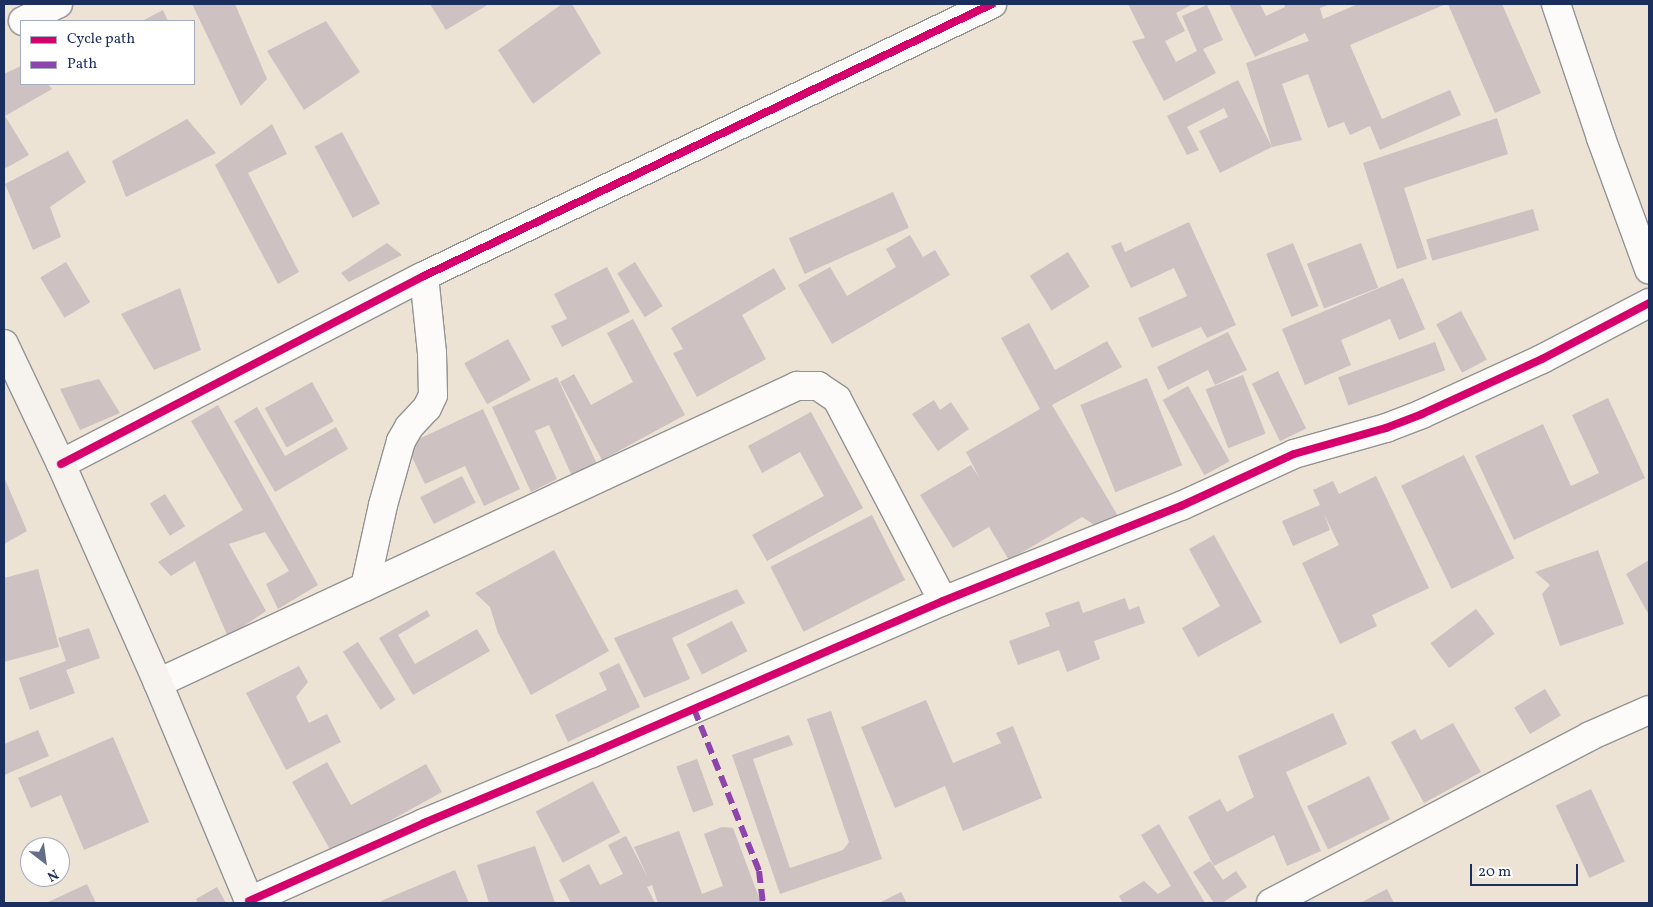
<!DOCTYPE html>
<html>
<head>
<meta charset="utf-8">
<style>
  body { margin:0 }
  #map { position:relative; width:1653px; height:907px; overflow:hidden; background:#ece3d5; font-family:Vollkorn,serif }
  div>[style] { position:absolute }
  .building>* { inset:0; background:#cdc1c1; transform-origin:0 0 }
  .roads { filter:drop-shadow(1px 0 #949394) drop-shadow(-1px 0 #949394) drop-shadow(0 1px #949394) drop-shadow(0 -1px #949394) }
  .minor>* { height:28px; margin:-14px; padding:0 14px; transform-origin:14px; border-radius:14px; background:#fcfbf9 }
  .secondary>* { height:28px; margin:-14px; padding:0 14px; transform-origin:14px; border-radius:14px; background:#f6f2ee }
  .quiet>* { height:6px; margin-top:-3px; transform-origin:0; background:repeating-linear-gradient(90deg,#8e44ad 0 12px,transparent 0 18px) }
  .cycleway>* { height:8px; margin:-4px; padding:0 4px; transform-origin:4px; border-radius:4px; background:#d6006c }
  span { translate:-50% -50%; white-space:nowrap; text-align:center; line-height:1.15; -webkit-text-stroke:4.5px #fff; paint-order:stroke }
  .frame { position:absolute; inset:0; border:5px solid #1b2f5e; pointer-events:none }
  .legend { position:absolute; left:20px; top:20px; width:175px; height:65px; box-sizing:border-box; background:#fff; border:1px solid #a4acbf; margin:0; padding:6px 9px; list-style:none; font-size:15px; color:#1b2f5e }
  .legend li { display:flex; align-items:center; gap:10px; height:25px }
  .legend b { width:25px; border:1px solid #a4acbf }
  .north { position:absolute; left:20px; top:837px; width:50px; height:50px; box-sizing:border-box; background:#fff; border:1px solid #a4acbf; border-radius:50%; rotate:150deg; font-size:14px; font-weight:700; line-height:20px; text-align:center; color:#1b2f5e }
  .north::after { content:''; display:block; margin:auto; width:18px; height:22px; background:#646e88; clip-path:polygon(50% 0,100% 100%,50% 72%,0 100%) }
  .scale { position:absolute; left:1470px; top:864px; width:108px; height:22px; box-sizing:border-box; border:2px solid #1b2f5e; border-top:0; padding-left:6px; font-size:15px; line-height:18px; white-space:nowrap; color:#1b2f5e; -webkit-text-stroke:4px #fff; paint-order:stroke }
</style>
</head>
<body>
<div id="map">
  <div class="building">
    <div style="clip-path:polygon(192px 4px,235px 4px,267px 79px,241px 106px)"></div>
    <div style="clip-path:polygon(430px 4px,489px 4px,446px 30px)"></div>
    <div style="clip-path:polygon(562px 4px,572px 4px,601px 53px,533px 104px,498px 50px)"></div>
    <div style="clip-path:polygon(1128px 4px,1193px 4px,1176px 13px,1185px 31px,1165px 41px,1176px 62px,1197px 51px,1182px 16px,1207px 5px,1223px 40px,1203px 49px,1216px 73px,1164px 101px,1132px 41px,1145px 38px)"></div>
    <div style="clip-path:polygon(1229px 4px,1260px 4px,1266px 16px,1285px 7px,1284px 4px,1331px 4px,1320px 8px,1323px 19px,1358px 4px,1446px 4px,1350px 45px,1382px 119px,1450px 90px,1461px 115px,1380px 150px,1370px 126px,1350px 135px,1344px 122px,1328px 128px,1308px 74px,1282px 84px,1302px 140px,1272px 147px,1246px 63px,1309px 41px,1305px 33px,1255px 57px)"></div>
    <div style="clip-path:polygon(1448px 4px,1502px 4px,1541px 93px,1495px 113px)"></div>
    <div style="clip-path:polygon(163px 10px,168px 21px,142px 21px)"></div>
    <div style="clip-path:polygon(326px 21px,360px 72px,304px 110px,267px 51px)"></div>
    <div style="clip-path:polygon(21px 66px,21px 84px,48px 84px,52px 89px,5px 116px,29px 155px,4px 169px,4px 74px)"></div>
    <div style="clip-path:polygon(1238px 80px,1272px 147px,1220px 173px,1199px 131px,1228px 117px,1224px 108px,1187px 127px,1199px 150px,1187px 155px,1167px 116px)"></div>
    <div style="clip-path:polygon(1497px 118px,1508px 154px,1404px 188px,1427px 259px,1397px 269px,1363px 163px)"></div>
    <div style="clip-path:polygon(187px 119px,216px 153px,126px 197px,112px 161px)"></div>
    <div style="clip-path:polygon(272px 124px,287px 154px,248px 173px,299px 272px,278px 284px,215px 165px)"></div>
    <div style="left:342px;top:132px;width:81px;height:31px;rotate:62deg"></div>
    <div style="clip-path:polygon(68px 151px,86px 182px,50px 207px,61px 237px,33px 250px,5px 184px)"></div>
    <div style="left:893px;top:192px;width:39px;height:114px;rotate:66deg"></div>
    <div style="left:1533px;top:209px;width:22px;height:111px;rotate:74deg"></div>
    <div style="clip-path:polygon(1189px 222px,1236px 325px,1207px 338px,1201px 327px,1152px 348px,1138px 318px,1187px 296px,1174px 268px,1131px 288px,1111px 246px,1121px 242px,1125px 252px)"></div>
    <div style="clip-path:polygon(910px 235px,923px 257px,935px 250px,950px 275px,832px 344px,798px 285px,830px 267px,847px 296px,896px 267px,886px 249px)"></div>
    <div style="clip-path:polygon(387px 243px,402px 255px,349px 282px,341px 273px)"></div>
    <div style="left:1293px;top:243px;width:68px;height:29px;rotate:68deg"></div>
    <div style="left:1361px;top:243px;width:48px;height:58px;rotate:69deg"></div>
    <div style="left:1068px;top:252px;width:41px;height:45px;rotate:58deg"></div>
    <div style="left:66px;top:262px;width:47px;height:30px;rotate:59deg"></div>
    <div style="left:635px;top:262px;width:52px;height:21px;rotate:58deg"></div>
    <div style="clip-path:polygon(607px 267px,630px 312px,562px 347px,551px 326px,567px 319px,554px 294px)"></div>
    <div style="clip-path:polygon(774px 268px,786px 289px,742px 315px,766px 359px,697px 397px,673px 353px,683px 349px,671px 328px)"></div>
    <div style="clip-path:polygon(1403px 278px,1425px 329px,1399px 340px,1390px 319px,1341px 340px,1351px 365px,1305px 385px,1282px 329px)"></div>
    <div style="clip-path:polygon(180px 288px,201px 350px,154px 370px,121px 314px)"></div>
    <div style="left:1461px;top:311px;width:55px;height:28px;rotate:62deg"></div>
    <div style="clip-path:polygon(633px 319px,685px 415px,602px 460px,560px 382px,574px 374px,591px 405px,633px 382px,607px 333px)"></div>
    <div style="clip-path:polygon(1029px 323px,1055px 370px,1107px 341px,1122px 367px,1052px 405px,1118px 516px,1099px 528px,1082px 517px,1009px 560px,989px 527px,953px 548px,920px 495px,971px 465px,980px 479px,966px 452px,1040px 409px,1001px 338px)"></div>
    <div style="clip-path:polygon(1228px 332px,1247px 370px,1215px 385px,1208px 370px,1168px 390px,1157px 367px)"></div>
    <div style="left:508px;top:339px;width:47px;height:50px;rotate:61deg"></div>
    <div style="left:1435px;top:342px;width:30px;height:103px;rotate:70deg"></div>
    <div style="left:1278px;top:371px;width:64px;height:29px;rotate:64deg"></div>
    <div style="left:1243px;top:375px;width:63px;height:40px;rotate:69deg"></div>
    <div style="clip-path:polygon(557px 377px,597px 464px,572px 476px,549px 425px,535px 431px,557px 479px,531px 492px,492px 407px)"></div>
    <div style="left:1147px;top:378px;width:94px;height:72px;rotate:68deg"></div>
    <div style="clip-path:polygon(99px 379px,120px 413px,80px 430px,60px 389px)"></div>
    <div style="left:312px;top:382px;width:45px;height:54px;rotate:61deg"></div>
    <div style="left:1188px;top:386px;width:86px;height:29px;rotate:61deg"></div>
    <div style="clip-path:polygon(1608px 398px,1645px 478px,1514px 540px,1475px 456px,1543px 424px,1571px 486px,1599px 473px,1572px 415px)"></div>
    <div style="clip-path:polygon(934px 400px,940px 410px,951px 402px,969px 429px,938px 451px,912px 414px)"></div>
    <div style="clip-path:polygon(218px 405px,318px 585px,278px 609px,266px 584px,289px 571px,265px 532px,229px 544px,266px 611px,228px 637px,195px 561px,171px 576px,158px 562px,243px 510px,191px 421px)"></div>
    <div style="clip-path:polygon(257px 407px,285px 456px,336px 427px,348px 449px,275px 492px,234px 421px)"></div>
    <div style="clip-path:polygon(483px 409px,520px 489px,484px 506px,465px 466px,425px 484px,406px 445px)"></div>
    <div style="clip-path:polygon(811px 412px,863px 508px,767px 561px,752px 535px,824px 496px,800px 452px,762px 473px,748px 446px)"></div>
    <div style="left:1464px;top:455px;width:115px;height:70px;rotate:64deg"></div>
    <div style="left:462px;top:476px;width:30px;height:47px;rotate:63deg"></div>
    <div style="clip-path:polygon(1376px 476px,1429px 588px,1372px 615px,1377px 626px,1340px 644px,1302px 563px,1339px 545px,1324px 514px,1330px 530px,1293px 546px,1282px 521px,1320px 505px,1313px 490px,1333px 481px,1339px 494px)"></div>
    <div style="clip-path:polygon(4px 477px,27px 531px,4px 544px)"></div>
    <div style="left:165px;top:494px;width:38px;height:18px;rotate:58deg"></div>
    <div style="left:872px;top:515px;width:73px;height:114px;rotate:63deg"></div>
    <div style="clip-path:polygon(1214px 535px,1262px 622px,1198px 657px,1182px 628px,1220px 606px,1189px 549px)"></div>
    <div style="clip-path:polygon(554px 550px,609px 651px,531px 695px,498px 633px,490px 607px,475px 593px)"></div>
    <div style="clip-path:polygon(1598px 550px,1624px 624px,1560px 646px,1542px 594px,1550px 585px,1535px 572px)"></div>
    <div style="clip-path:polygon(1649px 560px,1649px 615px,1626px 574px)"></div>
    <div style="clip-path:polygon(38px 569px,59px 647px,4px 662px,4px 578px)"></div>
    <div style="clip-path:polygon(737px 589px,745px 603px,672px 638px,690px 679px,644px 698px,614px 638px)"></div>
    <div style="clip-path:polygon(1125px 598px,1129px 610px,1139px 606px,1145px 623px,1094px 641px,1100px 659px,1067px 672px,1059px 650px,1018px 665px,1009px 641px,1050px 626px,1045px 613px,1079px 601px,1083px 613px)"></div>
    <div style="left:1476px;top:609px;width:31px;height:57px;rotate:53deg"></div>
    <div style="clip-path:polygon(427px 610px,430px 616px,398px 635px,415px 664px,477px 629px,490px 651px,413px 695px,379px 638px)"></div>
    <div style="left:732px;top:621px;width:34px;height:51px;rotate:63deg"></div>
    <div style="clip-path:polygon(89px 628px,100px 658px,66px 670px,75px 693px,30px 710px,19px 678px,66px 661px,58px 638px)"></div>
    <div style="left:358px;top:642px;width:69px;height:18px;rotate:57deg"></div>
    <div style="clip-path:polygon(619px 663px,640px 707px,568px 742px,555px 715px,607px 690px,599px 673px)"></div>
    <div style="clip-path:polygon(299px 666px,308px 682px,296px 697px,309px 723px,327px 714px,341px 742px,286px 770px,246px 693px)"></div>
    <div style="left:1545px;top:689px;width:31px;height:36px;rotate:59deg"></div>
    <div style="clip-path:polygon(926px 700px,953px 763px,1001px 743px,996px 733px,1013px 726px,1042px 798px,963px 831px,945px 786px,895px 808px,861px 727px)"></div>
    <div style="clip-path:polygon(831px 711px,882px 859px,780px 894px,732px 755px,789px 735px,793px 745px,753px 759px,790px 868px,843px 850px,849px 842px,807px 719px)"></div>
    <div style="clip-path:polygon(1333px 713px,1347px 744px,1286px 772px,1321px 851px,1287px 866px,1274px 835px,1214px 866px,1188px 817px,1220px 799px,1227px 812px,1254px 797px,1238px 756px)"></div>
    <div style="clip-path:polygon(1453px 723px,1481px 772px,1424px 803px,1391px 742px,1415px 729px,1421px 740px)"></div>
    <div style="clip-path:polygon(38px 730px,49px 756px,4px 775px,4px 744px)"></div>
    <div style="clip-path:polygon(113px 737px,149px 822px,84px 850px,61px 795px,31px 808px,18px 778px)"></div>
    <div style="left:697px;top:759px;width:49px;height:22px;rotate:70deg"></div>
    <div style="clip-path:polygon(327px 762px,351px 805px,426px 764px,442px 792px,332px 853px,292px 782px)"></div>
    <div style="left:1369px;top:776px;width:48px;height:69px;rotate:64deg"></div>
    <div style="left:593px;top:781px;width:58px;height:65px;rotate:62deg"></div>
    <div style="left:1591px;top:789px;width:80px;height:39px;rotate:65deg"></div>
    <div style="clip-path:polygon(1159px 824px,1205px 903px,1123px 903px,1119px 896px,1144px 881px,1158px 894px,1171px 886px,1141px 835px)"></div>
    <div style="clip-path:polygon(722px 827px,733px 828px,761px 903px,658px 903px,652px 885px,647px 887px,655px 903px,571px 903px,559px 880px,589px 864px,600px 885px,623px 874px,608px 845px,626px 836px,648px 878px,634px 847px,679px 831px,702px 894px,723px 886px,704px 834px)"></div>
    <div style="clip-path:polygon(535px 846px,555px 903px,489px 903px,477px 865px)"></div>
    <div style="clip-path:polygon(1210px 861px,1223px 880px,1236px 871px,1247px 887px,1222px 903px,1214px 903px,1193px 872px)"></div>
    <div style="clip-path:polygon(455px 870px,469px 903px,382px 903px,381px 901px)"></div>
    <div style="clip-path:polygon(87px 884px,96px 903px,46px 903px)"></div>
    <div style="clip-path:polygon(217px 887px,226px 903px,198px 903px,196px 899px)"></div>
    <div style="clip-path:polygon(1387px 889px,1394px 903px,1360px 903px)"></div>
    <div style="clip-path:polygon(901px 892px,907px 903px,879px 903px)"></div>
  </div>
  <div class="roads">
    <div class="minor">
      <div style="left:1556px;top:4px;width:141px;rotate:71.4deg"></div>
      <div style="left:1601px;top:138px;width:140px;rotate:69.9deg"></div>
      <div style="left:23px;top:21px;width:39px;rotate:-26deg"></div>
      <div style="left:61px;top:464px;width:409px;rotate:-27.4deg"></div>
      <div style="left:424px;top:276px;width:630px;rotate:-25.59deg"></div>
      <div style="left:365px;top:587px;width:84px;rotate:-77.6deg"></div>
      <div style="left:383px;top:505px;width:66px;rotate:-74.3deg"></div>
      <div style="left:401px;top:441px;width:16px;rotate:-60deg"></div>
      <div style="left:409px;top:427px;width:26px;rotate:-47deg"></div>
      <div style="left:427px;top:408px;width:14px;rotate:-65deg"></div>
      <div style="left:433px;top:395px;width:42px;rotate:-91.4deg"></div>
      <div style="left:432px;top:353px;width:77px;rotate:-95.9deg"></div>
      <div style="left:158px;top:683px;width:705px;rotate:-24.93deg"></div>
      <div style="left:797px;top:386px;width:21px"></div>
      <div style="left:818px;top:386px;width:23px;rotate:34deg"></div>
      <div style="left:837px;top:399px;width:228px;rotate:62.3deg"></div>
      <div style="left:249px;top:901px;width:192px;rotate:-24deg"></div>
      <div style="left:424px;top:823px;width:182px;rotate:-22.6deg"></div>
      <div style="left:592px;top:753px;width:382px;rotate:-23.4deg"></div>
      <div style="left:943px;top:601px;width:256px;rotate:-21.8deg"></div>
      <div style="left:1181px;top:506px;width:124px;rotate:-24.7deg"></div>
      <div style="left:1294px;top:454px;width:96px;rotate:-15.8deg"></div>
      <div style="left:1386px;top:428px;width:39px;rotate:-21deg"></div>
      <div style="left:1422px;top:414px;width:132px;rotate:-24.6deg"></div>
      <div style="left:1542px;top:359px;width:121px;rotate:-27.6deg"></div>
      <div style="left:1271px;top:903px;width:360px;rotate:-27.6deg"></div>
      <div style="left:1590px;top:736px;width:64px;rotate:-23.8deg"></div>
    </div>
    <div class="secondary">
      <div style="left:4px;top:344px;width:133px;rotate:64.6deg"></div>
      <div style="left:61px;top:464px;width:240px;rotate:66.1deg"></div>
      <div style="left:158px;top:683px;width:238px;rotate:67.3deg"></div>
    </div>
  </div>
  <div class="quiet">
    <div style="left:694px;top:709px;width:175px;rotate:68.1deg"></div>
    <div style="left:759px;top:871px;width:32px;rotate:83deg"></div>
  </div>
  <div class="cycleway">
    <div style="left:61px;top:464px;width:409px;rotate:-27.4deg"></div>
    <div style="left:424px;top:276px;width:630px;rotate:-25.59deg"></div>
    <div style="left:249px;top:901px;width:192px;rotate:-24deg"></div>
    <div style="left:424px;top:823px;width:182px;rotate:-22.6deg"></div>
    <div style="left:592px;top:753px;width:382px;rotate:-23.4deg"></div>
    <div style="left:943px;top:601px;width:256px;rotate:-21.8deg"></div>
    <div style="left:1181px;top:506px;width:124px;rotate:-24.7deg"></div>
    <div style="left:1294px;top:454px;width:96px;rotate:-15.8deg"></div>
    <div style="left:1386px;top:428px;width:39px;rotate:-21deg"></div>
    <div style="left:1422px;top:414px;width:132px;rotate:-24.6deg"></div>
    <div style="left:1542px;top:359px;width:121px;rotate:-27.6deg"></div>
  </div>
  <div class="frame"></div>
  <ul class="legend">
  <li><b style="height:6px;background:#d6006c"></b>Cycle path</li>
  <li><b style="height:6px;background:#8e44ad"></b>Path</li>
  </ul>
  <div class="north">N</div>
  <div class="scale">20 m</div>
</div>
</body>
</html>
